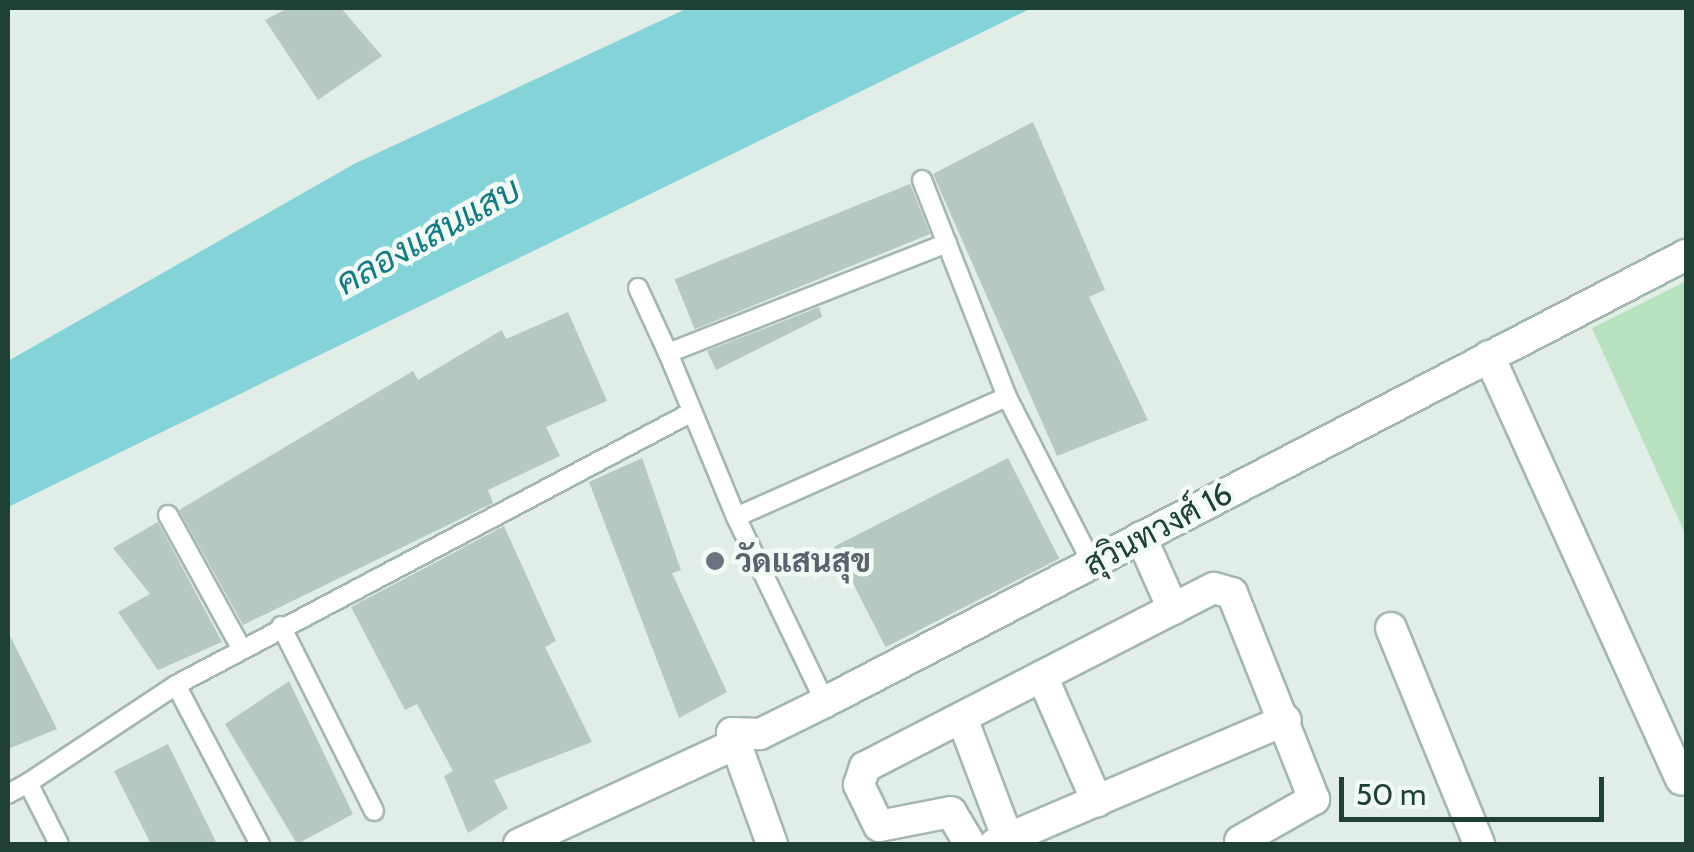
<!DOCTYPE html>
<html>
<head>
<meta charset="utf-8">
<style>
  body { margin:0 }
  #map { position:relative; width:1694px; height:852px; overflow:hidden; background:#e1eee7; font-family:Cabin,Sarabun,sans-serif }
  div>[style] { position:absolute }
  .green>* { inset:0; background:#b8e1bf }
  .water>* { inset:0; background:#83d3d9 }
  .building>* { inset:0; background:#b6c9c0; transform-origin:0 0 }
  .roads { filter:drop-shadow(2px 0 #a3b7ae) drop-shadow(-2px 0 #a3b7ae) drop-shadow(0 2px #a3b7ae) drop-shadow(0 -2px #a3b7ae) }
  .service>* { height:18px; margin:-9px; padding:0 9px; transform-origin:9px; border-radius:9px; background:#fff }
  .minor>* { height:30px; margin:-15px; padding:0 15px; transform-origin:15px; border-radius:15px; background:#fff }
  .tertiary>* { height:30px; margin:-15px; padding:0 15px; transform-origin:15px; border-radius:15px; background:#fff }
  .dots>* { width:28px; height:28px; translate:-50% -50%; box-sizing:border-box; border:5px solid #f2faf5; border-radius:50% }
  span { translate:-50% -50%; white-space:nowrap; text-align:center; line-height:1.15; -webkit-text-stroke:9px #f2faf5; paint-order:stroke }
  .street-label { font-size:32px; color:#1f4135 }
  .worship-label { font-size:32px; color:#5b616d; font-weight:700 }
  .left { translate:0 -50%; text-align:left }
  .water-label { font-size:35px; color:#127b84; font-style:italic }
  .frame { position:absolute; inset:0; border:10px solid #1f4135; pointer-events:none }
  .scale { position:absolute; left:1339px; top:777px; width:265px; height:45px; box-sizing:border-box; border:5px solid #1f4135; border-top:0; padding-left:12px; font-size:30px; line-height:35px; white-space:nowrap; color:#1f4135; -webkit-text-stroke:8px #f2faf5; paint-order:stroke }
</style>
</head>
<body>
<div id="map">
  <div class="green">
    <div style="clip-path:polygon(1686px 281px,1686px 536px,1592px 328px)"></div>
  </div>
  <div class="water">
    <div style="clip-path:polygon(688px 8px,1032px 8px,8px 507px,8px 361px,354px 164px)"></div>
  </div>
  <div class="building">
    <div style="clip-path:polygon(288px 8px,341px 8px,382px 56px,318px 100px,265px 20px)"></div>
    <div style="clip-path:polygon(1033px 122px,1105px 290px,1089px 297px,1148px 420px,1057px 456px,933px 174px)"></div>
    <div style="left:910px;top:184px;width:54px;height:254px;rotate:68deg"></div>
    <div style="clip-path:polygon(819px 307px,822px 317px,716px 370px,707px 351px)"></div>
    <div style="clip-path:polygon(568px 312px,607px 401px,546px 427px,560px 456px,488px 490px,493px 503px,243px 625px,179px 510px,413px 371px,418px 380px,502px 330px,506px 339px)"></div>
    <div style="clip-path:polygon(642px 458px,681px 570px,672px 573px,727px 692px,679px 718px,589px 482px)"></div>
    <div style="left:1008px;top:458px;width:113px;height:195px;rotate:63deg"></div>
    <div style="clip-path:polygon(158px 522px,222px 642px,158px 670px,118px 612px,150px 594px,113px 548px)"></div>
    <div style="clip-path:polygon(504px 526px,556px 641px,545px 647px,592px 742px,494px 780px,508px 808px,468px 833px,444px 776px,453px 771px,417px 704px,405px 710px,351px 607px)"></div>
    <div style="clip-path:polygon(8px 632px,57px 729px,8px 749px)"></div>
    <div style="clip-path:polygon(289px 681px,353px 814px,297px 844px,225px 724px)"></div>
    <div style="clip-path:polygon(168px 744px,217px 844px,151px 844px,114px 771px)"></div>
  </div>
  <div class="roads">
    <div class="service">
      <div style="left:922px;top:180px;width:233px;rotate:68.6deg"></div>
      <div style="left:638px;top:288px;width:72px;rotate:65.2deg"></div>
      <div style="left:168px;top:515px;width:152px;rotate:61.2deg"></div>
      <div style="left:736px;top:517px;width:178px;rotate:-112.5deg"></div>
      <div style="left:668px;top:353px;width:300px;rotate:-21.5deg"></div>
      <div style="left:281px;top:626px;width:207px;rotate:63.3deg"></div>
      <div style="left:176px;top:685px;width:584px;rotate:-27.88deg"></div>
      <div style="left:825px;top:702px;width:205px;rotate:-115.7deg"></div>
      <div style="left:736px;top:517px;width:296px;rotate:-23.9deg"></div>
      <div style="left:1007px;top:397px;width:186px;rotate:62.9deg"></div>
      <div style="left:8px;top:794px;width:23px;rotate:-29deg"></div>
      <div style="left:59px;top:844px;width:68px;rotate:-116.9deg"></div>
      <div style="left:28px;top:783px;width:178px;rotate:-33.5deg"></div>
      <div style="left:176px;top:685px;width:180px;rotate:62.2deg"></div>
    </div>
    <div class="minor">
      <div style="left:1489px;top:356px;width:465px;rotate:65.6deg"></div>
      <div style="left:1141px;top:537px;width:79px;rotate:66deg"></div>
      <div style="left:1391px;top:628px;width:233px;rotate:67.8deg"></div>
      <div style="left:1042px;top:676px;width:137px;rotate:66.3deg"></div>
      <div style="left:962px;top:718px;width:129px;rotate:69.2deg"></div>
      <div style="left:519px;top:844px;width:234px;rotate:-24.8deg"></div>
      <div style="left:970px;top:844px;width:37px;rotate:-121deg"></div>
      <div style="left:951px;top:812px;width:73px;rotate:169deg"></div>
      <div style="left:879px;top:826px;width:46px;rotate:-116deg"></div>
      <div style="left:859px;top:785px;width:19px;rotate:-72deg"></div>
      <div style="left:865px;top:767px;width:392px;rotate:-27.2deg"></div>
      <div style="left:1214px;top:588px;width:19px;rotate:16deg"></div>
      <div style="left:1232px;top:593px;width:222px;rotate:68.3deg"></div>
      <div style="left:1314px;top:799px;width:85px;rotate:150.4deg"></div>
      <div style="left:995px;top:844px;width:316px;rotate:-23.1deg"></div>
    </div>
    <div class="tertiary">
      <div style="left:772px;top:844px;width:118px;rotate:-109.8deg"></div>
      <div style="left:732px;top:733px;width:28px;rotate:2deg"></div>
      <div style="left:760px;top:734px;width:72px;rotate:-26.2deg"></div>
      <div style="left:825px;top:702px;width:970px;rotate:-27.44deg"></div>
    </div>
  </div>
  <div class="dots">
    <div style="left:715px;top:561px;background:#6b7280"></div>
  </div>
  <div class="street-label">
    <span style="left:1158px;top:529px;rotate:-28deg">สุวินทวงศ์ 16</span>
  </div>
  <div class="worship-label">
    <span class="left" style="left:735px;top:561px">วัดแสนสุข</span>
  </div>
  <div class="water-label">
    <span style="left:428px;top:236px;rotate:-29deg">คลองแสนแสบ</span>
  </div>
  <div class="frame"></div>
  <div class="scale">50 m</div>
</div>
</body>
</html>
